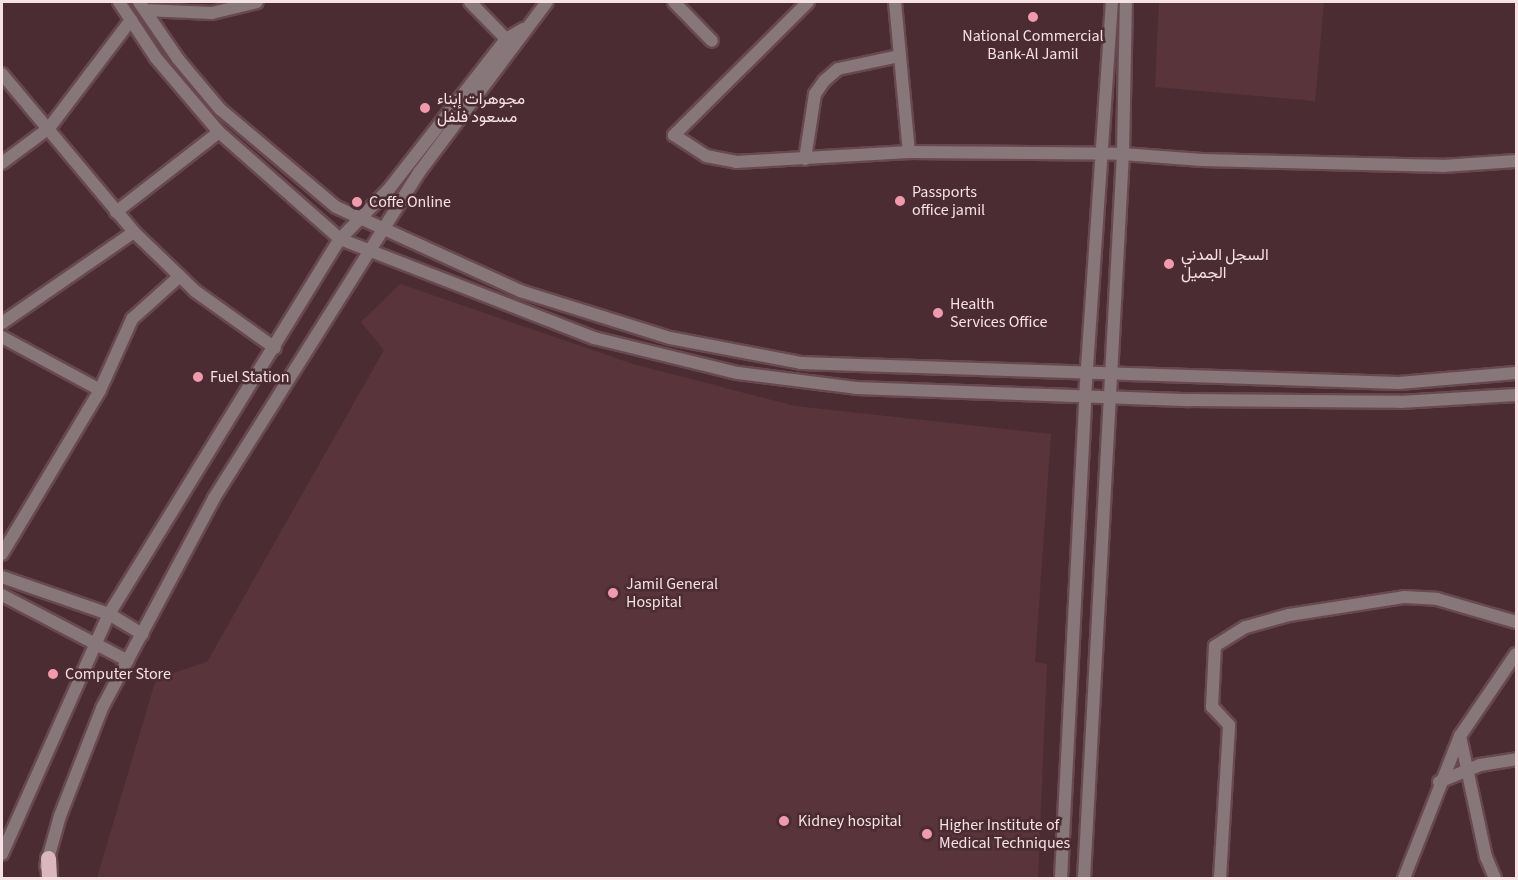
<!DOCTYPE html>
<html>
<head>
<meta charset="utf-8">
<style>
  body { margin:0 }
  #map { position:relative; width:1518px; height:880px; overflow:hidden; background:#4c2c33; font-family:"Source Sans 3",Vazirmatn,sans-serif }
  div>[style] { position:absolute }
  .built>* { inset:0; background:#5a343b }
  .roads { filter:drop-shadow(2px 0 #67494f) drop-shadow(-2px 0 #67494f) drop-shadow(0 2px #67494f) drop-shadow(0 -2px #67494f) }
  .minor>* { height:12px; margin:-6px; padding:0 6px; transform-origin:6px; border-radius:6px; background:#88777a }
  .tertiary>* { height:12px; margin:-6px; padding:0 6px; transform-origin:6px; border-radius:6px; background:#88777a }
  .primary>* { height:15px; margin:-7.5px; padding:0 7.5px; transform-origin:7.5px; border-radius:7.5px; background:#d9b7bd }
  .dots>* { width:16px; height:16px; translate:-50% -50%; box-sizing:border-box; border:3px solid #4c2c33; border-radius:50% }
  span { translate:-50% -50%; white-space:nowrap; text-align:center; line-height:1.15; -webkit-text-stroke:5px #4c2c33; paint-order:stroke }
  .poi-label { font-size:16px; color:#f6e1e4 }
  .left { translate:0 -50%; text-align:left }
  .frame { position:absolute; inset:0; border:3px solid #f6e1e4; pointer-events:none }
</style>
</head>
<body>
<div id="map">
  <div class="built">
    <div style="clip-path:polygon(1159px 2px,1324px 2px,1315px 101px,1155px 87px)"></div>
    <div style="clip-path:polygon(400px 284px,633px 364px,795px 406px,1051px 434px,1035px 662px,1047px 664px,1038px 878px,97px 878px,156px 679px,207px 662px,384px 350px,361px 322px)"></div>
  </div>
  <div class="roads">
    <div class="minor">
      <div style="left:470px;top:2px;width:62px;rotate:45.7deg"></div>
      <div style="left:674px;top:2px;width:54px;rotate:45.7deg"></div>
      <div style="left:808px;top:2px;width:189px;rotate:135.2deg"></div>
      <div style="left:674px;top:135px;width:38px;rotate:33deg"></div>
      <div style="left:706px;top:156px;width:31px;rotate:11deg"></div>
      <div style="left:736px;top:162px;width:173px;rotate:-3.3deg"></div>
      <div style="left:895px;top:2px;width:151px;rotate:84.7deg"></div>
      <div style="left:909px;top:152px;width:214px;rotate:0.5deg"></div>
      <div style="left:1123px;top:154px;width:79px;rotate:4.3deg"></div>
      <div style="left:1202px;top:160px;width:240px;rotate:1.4deg"></div>
      <div style="left:1442px;top:166px;width:74px;rotate:-3.9deg"></div>
      <div style="left:145px;top:10px;width:67px;rotate:2.6deg"></div>
      <div style="left:212px;top:13px;width:46px;rotate:-13.7deg"></div>
      <div style="left:2px;top:74px;width:206px;rotate:50.1deg"></div>
      <div style="left:134px;top:232px;width:85px;rotate:44deg"></div>
      <div style="left:195px;top:291px;width:98px;rotate:35.5deg"></div>
      <div style="left:805px;top:159px;width:66px;rotate:-81.3deg"></div>
      <div style="left:815px;top:94px;width:16px;rotate:-55deg"></div>
      <div style="left:824px;top:81px;width:18px;rotate:-41deg"></div>
      <div style="left:838px;top:69px;width:62px;rotate:-12deg"></div>
      <div style="left:2px;top:163px;width:59px;rotate:-36.7deg"></div>
      <div style="left:49px;top:128px;width:136px;rotate:-52.8deg"></div>
      <div style="left:116px;top:212px;width:130px;rotate:-37.8deg"></div>
      <div style="left:2px;top:323px;width:160px;rotate:-34.6deg"></div>
      <div style="left:2px;top:337px;width:111px;rotate:28.4deg"></div>
      <div style="left:2px;top:554px;width:191px;rotate:-59.1deg"></div>
      <div style="left:100px;top:390px;width:78px;rotate:-65.7deg"></div>
      <div style="left:132px;top:319px;width:64px;rotate:-41.9deg"></div>
      <div style="left:2px;top:577px;width:113px;rotate:19.1deg"></div>
      <div style="left:109px;top:614px;width:39px;rotate:31deg"></div>
      <div style="left:2px;top:595px;width:142px;rotate:27.6deg"></div>
      <div style="left:1460px;top:736px;width:124px;rotate:77.9deg"></div>
      <div style="left:1486px;top:857px;width:23px;rotate:67deg"></div>
      <div style="left:1439px;top:782px;width:44px;rotate:-22.5deg"></div>
      <div style="left:1480px;top:765px;width:36px;rotate:-9deg"></div>
      <div style="left:1220px;top:878px;width:153px;rotate:-86.6deg"></div>
      <div style="left:1229px;top:725px;width:25px;rotate:-133deg"></div>
      <div style="left:1212px;top:707px;width:61px;rotate:-87.2deg"></div>
      <div style="left:1215px;top:646px;width:36px;rotate:-32deg"></div>
      <div style="left:1246px;top:627px;width:45px;rotate:-15.6deg"></div>
      <div style="left:1289px;top:615px;width:116px;rotate:-8.9deg"></div>
      <div style="left:1404px;top:597px;width:33px;rotate:3deg"></div>
      <div style="left:1437px;top:599px;width:82px;rotate:16.2deg"></div>
      <div style="left:1404px;top:878px;width:153px;rotate:-68.5deg"></div>
      <div style="left:1460px;top:736px;width:99px;rotate:-55.7deg"></div>
    </div>
    <div class="tertiary">
      <div style="left:119px;top:2px;width:67px;rotate:56.5deg"></div>
      <div style="left:156px;top:58px;width:97px;rotate:49.6deg"></div>
      <div style="left:219px;top:132px;width:162px;rotate:41.5deg"></div>
      <div style="left:340px;top:239px;width:273px;rotate:21.3deg"></div>
      <div style="left:594px;top:338px;width:148px;rotate:13.7deg"></div>
      <div style="left:738px;top:373px;width:119px;rotate:7.2deg"></div>
      <div style="left:856px;top:388px;width:334px;rotate:2.1deg"></div>
      <div style="left:1190px;top:400px;width:210px;rotate:0.5deg"></div>
      <div style="left:1400px;top:402px;width:116px;rotate:-3.5deg"></div>
      <div style="left:139px;top:2px;width:69px;rotate:55.6deg"></div>
      <div style="left:178px;top:59px;width:65px;rotate:50deg"></div>
      <div style="left:220px;top:109px;width:152px;rotate:40.2deg"></div>
      <div style="left:336px;top:207px;width:202px;rotate:24.5deg"></div>
      <div style="left:520px;top:291px;width:157px;rotate:17.4deg"></div>
      <div style="left:670px;top:338px;width:133px;rotate:10.8deg"></div>
      <div style="left:801px;top:363px;width:57px;rotate:2deg"></div>
      <div style="left:858px;top:365px;width:541px;rotate:1.91deg"></div>
      <div style="left:1399px;top:383px;width:117px;rotate:-4.9deg"></div>
      <div style="left:2px;top:854px;width:263px;rotate:-66deg"></div>
      <div style="left:109px;top:614px;width:440px;rotate:-58.4deg"></div>
      <div style="left:340px;top:239px;width:70px;rotate:-45.6deg"></div>
      <div style="left:389px;top:189px;width:190px;rotate:-52deg"></div>
      <div style="left:506px;top:39px;width:20px;rotate:-30deg"></div>
      <div style="left:46px;top:866px;width:52px;rotate:-74.4deg"></div>
      <div style="left:60px;top:816px;width:116px;rotate:-68.7deg"></div>
      <div style="left:102px;top:708px;width:238px;rotate:-61.9deg"></div>
      <div style="left:214px;top:498px;width:386px;rotate:-57.8deg"></div>
      <div style="left:420px;top:171px;width:211px;rotate:-53.1deg"></div>
      <div style="left:1061px;top:878px;width:482px;rotate:-87.1deg"></div>
      <div style="left:1085px;top:397px;width:396px;rotate:-86.1deg"></div>
      <div style="left:1084px;top:878px;width:725px;rotate:-86.92deg"></div>
      <div style="left:1123px;top:154px;width:152px;rotate:-88.9deg"></div>
    </div>
    <div class="primary">
      <div style="left:48px;top:858px;width:20px;rotate:87deg"></div>
    </div>
  </div>
  <div class="dots">
    <div style="left:1033px;top:17px;background:#f29aad"></div>
    <div style="left:425px;top:108px;background:#f29aad"></div>
    <div style="left:900px;top:201px;background:#f29aad"></div>
    <div style="left:357px;top:202px;background:#f29aad"></div>
    <div style="left:1169px;top:264px;background:#f29aad"></div>
    <div style="left:938px;top:313px;background:#f29aad"></div>
    <div style="left:198px;top:377px;background:#f29aad"></div>
    <div style="left:613px;top:593px;background:#f29aad"></div>
    <div style="left:53px;top:674px;background:#f29aad"></div>
    <div style="left:784px;top:821px;background:#f29aad"></div>
    <div style="left:927px;top:834px;background:#f29aad"></div>
  </div>
  <div class="poi-label">
    <span style="left:1033px;top:45px">National Commercial<br>Bank-Al Jamil</span>
    <span class="left" style="left:437px;top:108px">مجوهرات إبناء<br>مسعود فلفل</span>
    <span class="left" style="left:912px;top:201px">Passports<br>office jamil</span>
    <span class="left" style="left:369px;top:202px">Coffe Online</span>
    <span class="left" style="left:1181px;top:264px">السجل المدني<br>الجميل</span>
    <span class="left" style="left:950px;top:313px">Health<br>Services Office</span>
    <span class="left" style="left:210px;top:377px">Fuel Station</span>
    <span class="left" style="left:626px;top:593px">Jamil General<br>Hospital</span>
    <span class="left" style="left:65px;top:674px">Computer Store</span>
    <span class="left" style="left:798px;top:821px">Kidney hospital</span>
    <span class="left" style="left:939px;top:834px">Higher Institute of<br>Medical Techniques</span>
  </div>
  <div class="frame"></div>
</div>
</body>
</html>
